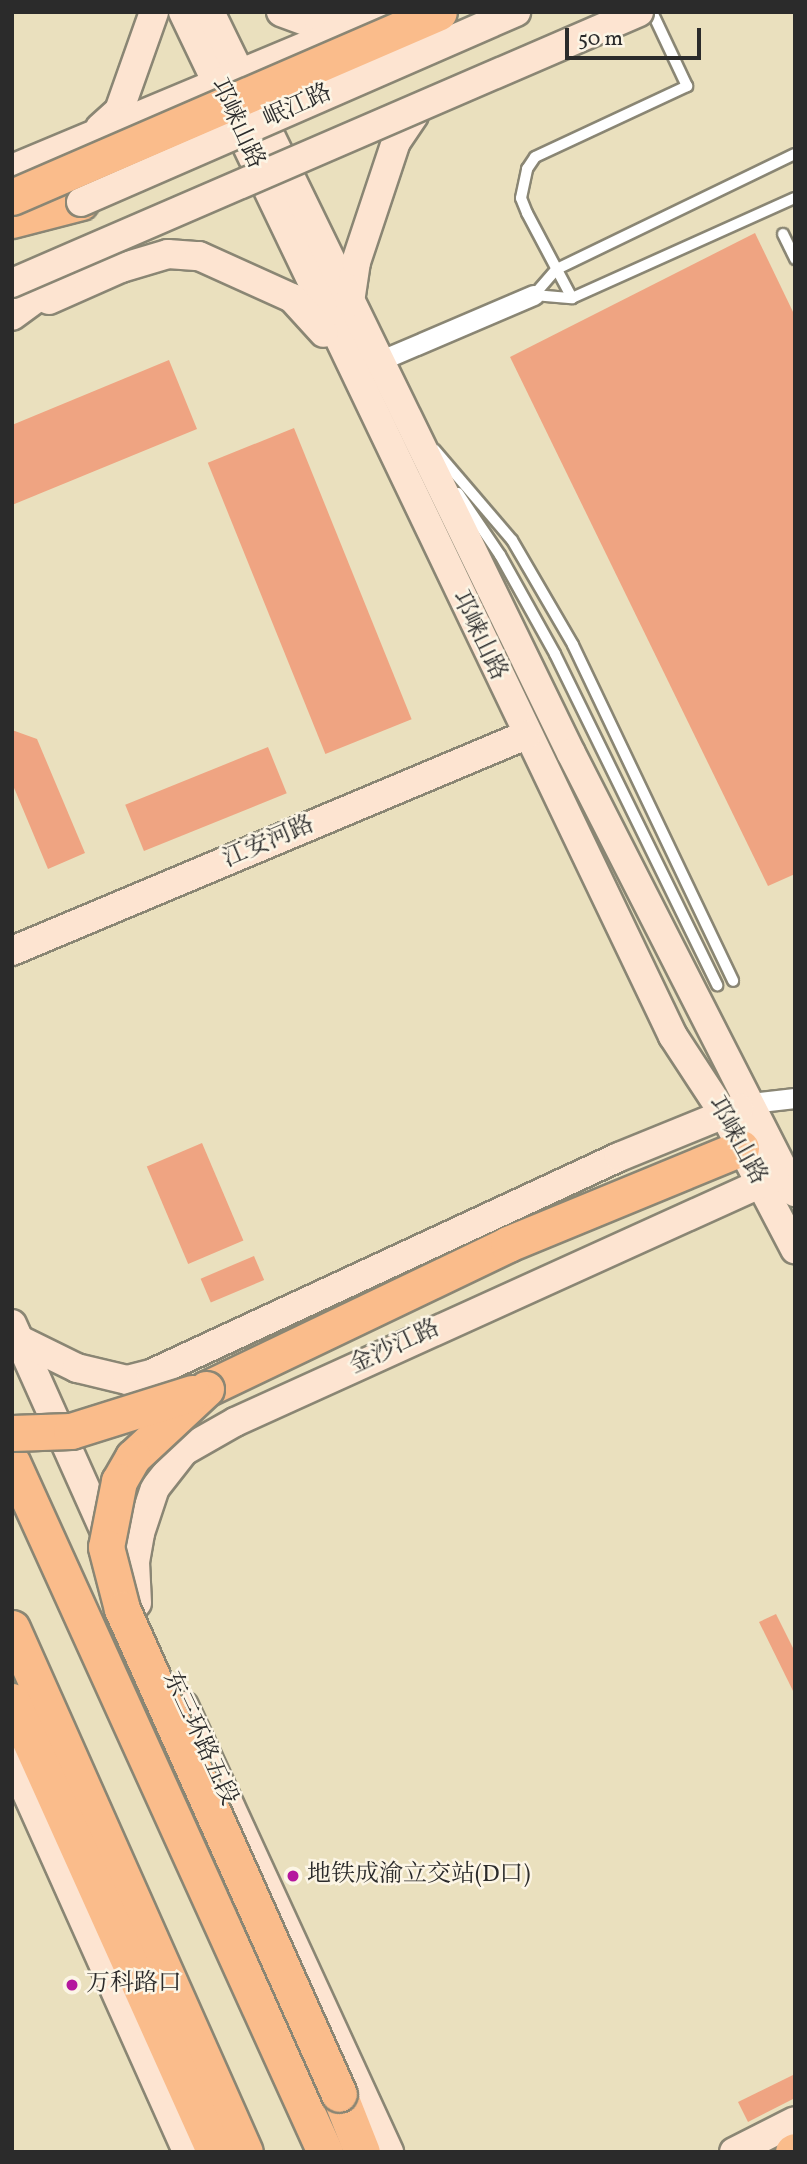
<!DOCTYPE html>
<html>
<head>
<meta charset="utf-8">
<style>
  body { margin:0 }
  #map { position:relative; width:807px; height:2164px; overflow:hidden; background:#eae0be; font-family:Vollkorn,"Noto Serif SC",serif }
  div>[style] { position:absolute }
  .building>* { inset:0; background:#efa482; transform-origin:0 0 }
  .roads { filter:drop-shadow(2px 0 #8a8674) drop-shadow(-2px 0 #8a8674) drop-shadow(0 2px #8a8674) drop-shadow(0 -2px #8a8674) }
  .lane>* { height:10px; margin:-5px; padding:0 5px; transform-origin:5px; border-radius:5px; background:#fff }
  .street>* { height:19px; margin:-9.5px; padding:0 9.5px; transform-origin:9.5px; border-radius:9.5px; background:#fff }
  .secondary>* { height:28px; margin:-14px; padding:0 14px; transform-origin:14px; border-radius:14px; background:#fde4d1 }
  .highway>* { height:35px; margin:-17.5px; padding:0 17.5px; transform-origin:17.5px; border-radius:17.5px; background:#fabc8b }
  .bridges { filter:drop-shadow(2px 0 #8a8674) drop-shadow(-2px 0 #8a8674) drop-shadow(0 2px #8a8674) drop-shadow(0 -2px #8a8674) }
  .secondary-bridge>* { height:28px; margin:-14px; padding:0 14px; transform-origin:14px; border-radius:14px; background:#fde4d1 }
  .highway-bridge>* { height:35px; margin:-17.5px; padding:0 17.5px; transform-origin:17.5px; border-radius:17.5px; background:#fabc8b }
  .dots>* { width:19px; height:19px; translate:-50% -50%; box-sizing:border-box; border:4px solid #fcf5e5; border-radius:50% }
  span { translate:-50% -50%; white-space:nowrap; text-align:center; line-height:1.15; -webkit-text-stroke:5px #fcf5e5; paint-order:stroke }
  .street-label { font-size:24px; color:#2b2b2b }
  .poi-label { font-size:24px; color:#2b2b2b }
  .left { translate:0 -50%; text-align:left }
  .frame { position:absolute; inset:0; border:14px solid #2b2b2b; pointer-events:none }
  .scale { position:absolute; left:565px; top:28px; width:136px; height:32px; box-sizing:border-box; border:4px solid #2b2b2b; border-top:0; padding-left:9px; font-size:21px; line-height:24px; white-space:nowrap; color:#2b2b2b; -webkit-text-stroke:5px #fcf5e5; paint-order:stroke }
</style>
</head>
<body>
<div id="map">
  <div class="building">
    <div style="clip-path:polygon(755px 233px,795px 316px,795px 874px,768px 886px,510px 357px)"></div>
    <div style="clip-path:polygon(169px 360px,197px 429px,12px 505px,12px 425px)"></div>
    <div style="left:294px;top:428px;width:314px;height:93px;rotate:68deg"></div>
    <div style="clip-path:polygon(12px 730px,37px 739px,85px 853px,48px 869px,12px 783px)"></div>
    <div style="left:268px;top:747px;width:50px;height:154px;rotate:68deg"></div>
    <div style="left:202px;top:1143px;width:106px;height:60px;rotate:67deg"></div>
    <div style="left:254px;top:1256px;width:26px;height:58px;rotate:67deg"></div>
    <div style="clip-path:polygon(776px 1614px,795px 1652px,795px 1695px,759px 1622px)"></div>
    <div style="clip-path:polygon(795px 2074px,795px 2098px,748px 2122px,738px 2102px)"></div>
  </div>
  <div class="roads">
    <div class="lane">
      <div style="left:783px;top:234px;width:28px;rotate:64deg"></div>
      <div style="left:534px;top:295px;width:35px;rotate:-49deg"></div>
      <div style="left:557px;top:269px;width:264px;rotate:-25.8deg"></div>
      <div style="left:534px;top:295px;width:38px;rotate:5deg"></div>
      <div style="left:572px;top:298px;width:244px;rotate:-24.2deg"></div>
      <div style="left:572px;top:298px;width:96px;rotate:-117.9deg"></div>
      <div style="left:527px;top:213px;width:16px;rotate:-112deg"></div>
      <div style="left:521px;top:198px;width:30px;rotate:-78deg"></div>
      <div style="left:527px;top:169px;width:14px;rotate:-56deg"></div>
      <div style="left:535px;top:157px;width:168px;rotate:-25deg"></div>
      <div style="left:687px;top:86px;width:80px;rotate:-115.3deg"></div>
      <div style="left:435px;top:450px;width:118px;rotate:49.5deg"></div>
      <div style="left:512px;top:540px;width:121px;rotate:59.8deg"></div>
      <div style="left:573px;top:645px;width:372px;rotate:64.5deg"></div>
      <div style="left:458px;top:493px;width:75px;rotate:55.9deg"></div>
      <div style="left:500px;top:555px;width:113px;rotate:60.9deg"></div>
      <div style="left:555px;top:654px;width:369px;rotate:63.9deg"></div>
    </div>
    <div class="street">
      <div style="left:379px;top:361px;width:168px;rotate:-23.1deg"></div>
      <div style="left:751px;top:1103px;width:44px;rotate:-6.5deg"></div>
    </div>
    <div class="secondary">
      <div style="left:183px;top:12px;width:1135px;rotate:64.43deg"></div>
      <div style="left:673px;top:1036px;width:93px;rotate:56.8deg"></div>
      <div style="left:724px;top:1114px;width:153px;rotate:62.3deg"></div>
      <div style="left:210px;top:12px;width:824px;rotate:64.03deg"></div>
      <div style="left:571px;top:753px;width:493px;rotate:63deg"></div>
      <div style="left:281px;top:12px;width:40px;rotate:20.2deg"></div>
      <div style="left:319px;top:26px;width:30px;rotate:-2deg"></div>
      <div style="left:100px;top:128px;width:25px;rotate:-42deg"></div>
      <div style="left:119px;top:111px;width:105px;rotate:-70.5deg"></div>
      <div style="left:12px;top:169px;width:407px;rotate:-22.7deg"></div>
      <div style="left:49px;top:300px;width:79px;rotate:-24deg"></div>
      <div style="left:121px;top:268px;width:49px;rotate:-16.6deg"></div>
      <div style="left:168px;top:254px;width:31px;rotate:4deg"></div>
      <div style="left:199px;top:256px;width:102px;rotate:24.3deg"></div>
      <div style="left:292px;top:298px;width:47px;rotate:47.6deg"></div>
      <div style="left:350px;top:302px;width:40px;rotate:-81.5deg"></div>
      <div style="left:356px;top:262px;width:126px;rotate:-71.6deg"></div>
      <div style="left:396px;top:142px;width:32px;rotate:-56deg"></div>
      <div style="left:12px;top:316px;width:102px;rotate:-36.2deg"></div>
      <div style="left:12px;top:951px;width:558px;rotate:-22.79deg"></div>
      <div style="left:12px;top:1324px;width:242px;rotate:65.9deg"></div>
      <div style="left:20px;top:1340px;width:64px;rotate:26.2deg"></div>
      <div style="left:77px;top:1368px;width:51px;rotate:13.5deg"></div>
      <div style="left:127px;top:1380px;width:25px;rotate:-14deg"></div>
      <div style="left:151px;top:1374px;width:516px;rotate:-24.88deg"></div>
      <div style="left:619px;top:1157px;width:130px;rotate:-22.2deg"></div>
      <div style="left:137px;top:1603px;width:41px;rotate:-92.8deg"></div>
      <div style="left:135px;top:1562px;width:29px;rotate:-80deg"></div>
      <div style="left:140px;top:1533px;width:47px;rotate:-71.6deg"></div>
      <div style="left:155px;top:1488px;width:47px;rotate:-51.9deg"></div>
      <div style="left:184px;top:1451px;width:59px;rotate:-29.6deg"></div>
      <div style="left:235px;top:1422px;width:593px;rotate:-24.4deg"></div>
      <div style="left:184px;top:1706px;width:491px;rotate:65.3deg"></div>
      <div style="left:12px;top:1760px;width:429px;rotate:65.9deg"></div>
      <div style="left:734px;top:2152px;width:68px;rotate:-26.9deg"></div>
    </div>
    <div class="highway">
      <div style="left:12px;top:220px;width:71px;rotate:-14.6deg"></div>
      <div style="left:206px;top:1389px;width:335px;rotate:-25.6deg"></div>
      <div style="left:508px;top:1244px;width:252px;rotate:-22.4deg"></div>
      <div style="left:12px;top:1462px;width:758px;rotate:65.6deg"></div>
      <div style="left:12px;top:1628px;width:573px;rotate:66.03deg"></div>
      <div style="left:12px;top:1701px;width:495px;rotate:65.8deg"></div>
      <div style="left:339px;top:2094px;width:62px;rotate:68.4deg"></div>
      <div style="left:793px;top:2152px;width:2px;rotate:-27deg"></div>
    </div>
  </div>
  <div class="bridges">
    <div class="secondary-bridge">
      <div style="left:81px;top:202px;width:475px;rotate:-23.6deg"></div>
      <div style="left:12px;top:283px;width:683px;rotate:-23.37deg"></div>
    </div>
    <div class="highway-bridge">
      <div style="left:12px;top:197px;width:465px;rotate:-23.4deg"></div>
      <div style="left:206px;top:1389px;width:100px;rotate:137deg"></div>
      <div style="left:133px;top:1457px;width:28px;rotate:120deg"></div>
      <div style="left:119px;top:1481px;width:67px;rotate:101.1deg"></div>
      <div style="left:106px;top:1547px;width:64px;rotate:75.5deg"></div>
      <div style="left:122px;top:1609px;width:531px;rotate:65.9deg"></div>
      <div style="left:12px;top:1433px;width:59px;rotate:-1.9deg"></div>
      <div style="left:71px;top:1431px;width:127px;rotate:-17.4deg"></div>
    </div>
  </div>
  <div class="dots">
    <div style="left:293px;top:1876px;background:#b5179e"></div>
    <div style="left:72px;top:1985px;background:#b5179e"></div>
  </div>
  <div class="street-label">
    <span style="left:298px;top:107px;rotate:-24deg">岷江路</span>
    <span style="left:236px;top:124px;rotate:65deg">邛崃山路</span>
    <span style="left:478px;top:636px;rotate:64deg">邛崃山路</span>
    <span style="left:269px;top:843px;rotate:-23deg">江安河路</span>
    <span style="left:736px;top:1141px;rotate:61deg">邛崃山路</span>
    <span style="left:395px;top:1348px;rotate:-25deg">金沙江路</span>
    <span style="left:199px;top:1739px;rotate:65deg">东三环路五段</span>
  </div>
  <div class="poi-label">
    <span class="left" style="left:307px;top:1876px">地铁成渝立交站(D口)</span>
    <span class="left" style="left:86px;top:1985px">万科路口</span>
  </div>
  <div class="frame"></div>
  <div class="scale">50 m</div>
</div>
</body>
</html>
